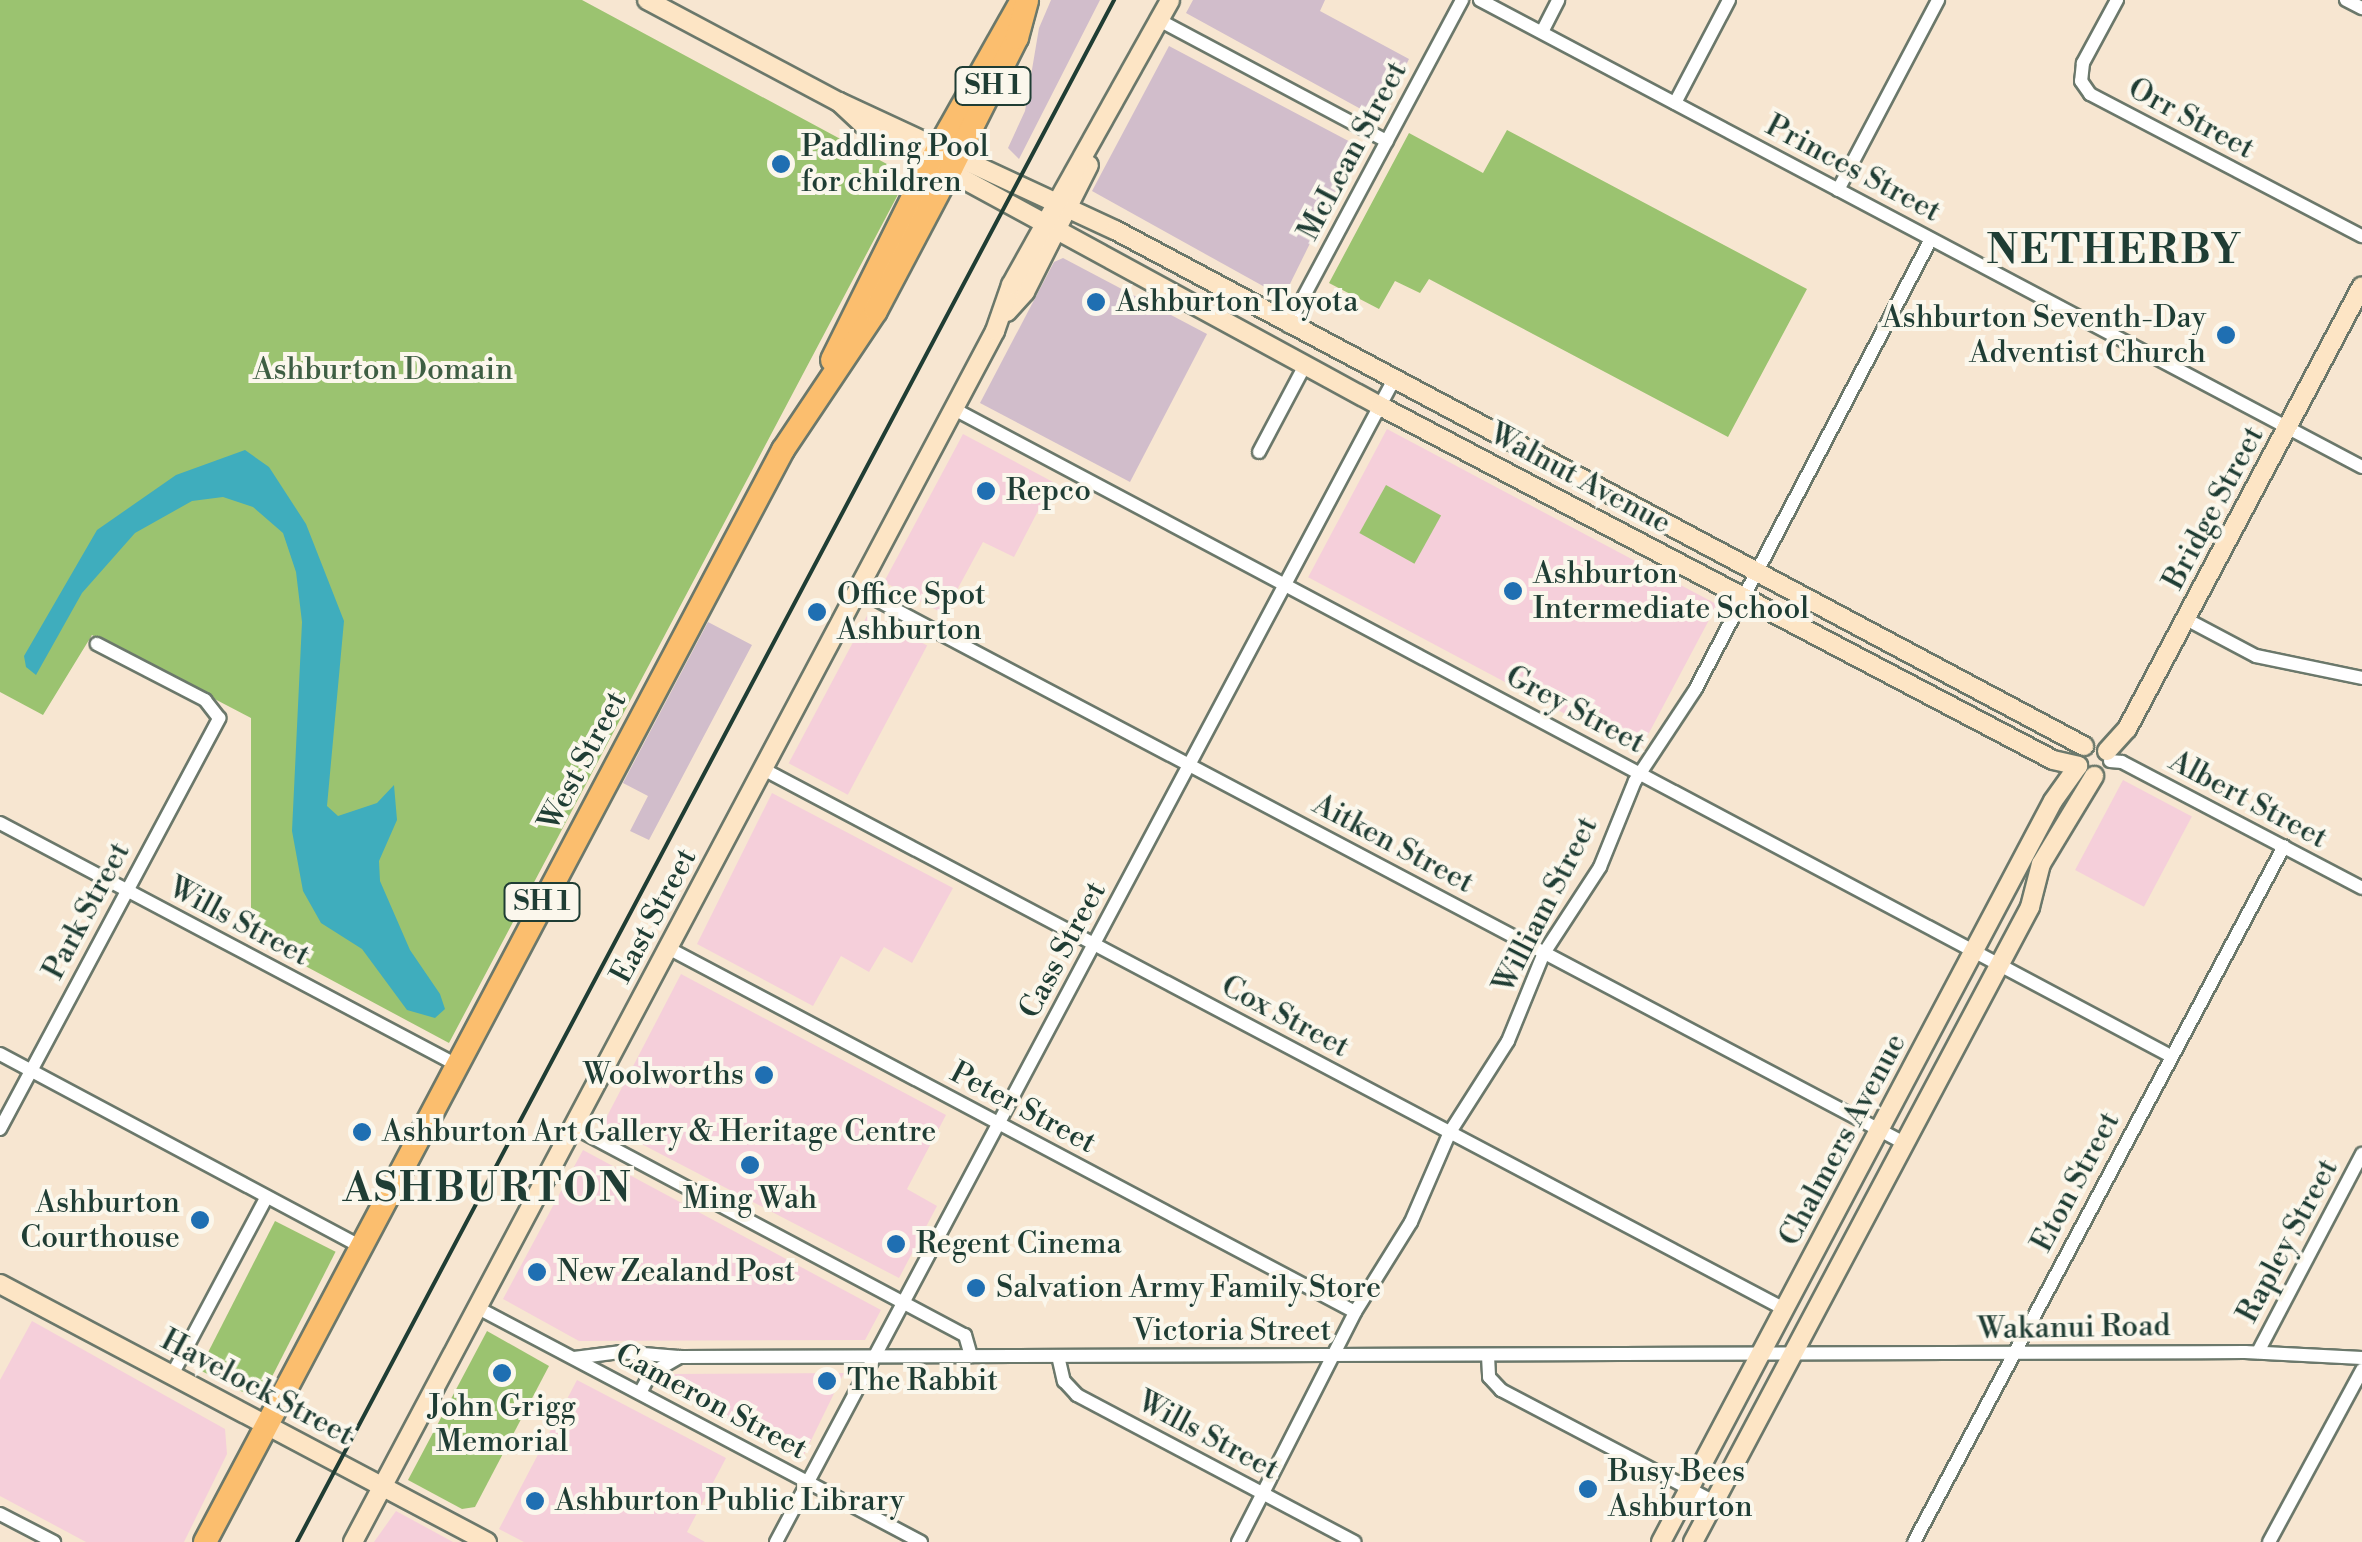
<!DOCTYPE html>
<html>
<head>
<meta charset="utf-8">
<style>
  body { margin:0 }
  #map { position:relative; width:2362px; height:1542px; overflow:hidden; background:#f7e6d1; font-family:"Libre Bodoni",serif }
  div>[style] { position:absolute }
  .built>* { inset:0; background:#f5cfda; transform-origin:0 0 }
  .industrial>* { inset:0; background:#d1bdcb }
  .green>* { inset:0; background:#9bc370; transform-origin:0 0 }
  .water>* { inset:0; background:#3fadbd }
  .roads { filter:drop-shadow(2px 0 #6b786b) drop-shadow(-2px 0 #6b786b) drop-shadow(0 2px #6b786b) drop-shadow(0 -2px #6b786b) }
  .street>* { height:12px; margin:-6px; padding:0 6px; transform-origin:6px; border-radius:6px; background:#fff }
  .secondary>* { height:18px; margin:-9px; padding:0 9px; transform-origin:9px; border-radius:9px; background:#fde5c5 }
  .highway>* { height:22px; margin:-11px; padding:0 11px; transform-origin:11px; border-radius:11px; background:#fbbe6e }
  .rail>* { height:4px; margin:-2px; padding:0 2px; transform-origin:2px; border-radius:2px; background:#1f3d34 }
  .dots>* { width:28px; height:28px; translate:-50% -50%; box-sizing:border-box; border:5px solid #fbf7ec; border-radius:50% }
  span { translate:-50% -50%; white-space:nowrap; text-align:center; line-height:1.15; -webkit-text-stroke:8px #fbf7ec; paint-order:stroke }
  .shield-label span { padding:2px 8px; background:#fbf7ec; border:2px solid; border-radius:8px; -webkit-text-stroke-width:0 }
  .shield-label { font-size:28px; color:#1f3d34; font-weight:700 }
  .street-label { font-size:30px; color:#1f3d34 }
  .poi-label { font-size:30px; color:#1f3d34 }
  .left { translate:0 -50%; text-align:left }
  .right { translate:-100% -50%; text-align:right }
  .park-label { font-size:30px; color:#3e5e43 }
  .district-label { font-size:40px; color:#1f3d34; font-weight:700; letter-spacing:2.5px }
</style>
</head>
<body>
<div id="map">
  <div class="built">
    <div style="left:1387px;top:429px;width:374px;height:168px;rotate:28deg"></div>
    <div style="clip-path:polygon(963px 434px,1053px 482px,1014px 557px,983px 542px,944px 614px,884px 582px)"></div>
    <div style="left:868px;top:614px;width:67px;height:169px;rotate:28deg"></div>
    <div style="left:2123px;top:780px;width:78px;height:102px;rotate:28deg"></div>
    <div style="clip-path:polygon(772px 793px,953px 888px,912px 963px,884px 947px,869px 972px,841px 956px,813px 1006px,697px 944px)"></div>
    <div style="clip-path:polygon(681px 974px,946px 1115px,907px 1189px,937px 1206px,899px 1278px,603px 1124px)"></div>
    <div style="clip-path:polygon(583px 1150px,881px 1310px,865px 1340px,579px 1341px,503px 1299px)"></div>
    <div style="clip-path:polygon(32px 1321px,225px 1429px,227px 1454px,184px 1542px,86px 1542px,0 1496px,0 1380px)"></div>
    <div style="clip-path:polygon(844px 1373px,802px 1459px,665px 1385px,670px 1374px)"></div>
    <div style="clip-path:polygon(577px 1380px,726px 1458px,687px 1532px,705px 1542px,524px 1542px,499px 1529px)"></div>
    <div style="clip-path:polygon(396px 1511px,453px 1542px,374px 1542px)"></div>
  </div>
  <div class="industrial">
    <div style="clip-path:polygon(1051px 0,1100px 0,1019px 159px,1008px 148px,1025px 111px,1039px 28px)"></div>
    <div style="clip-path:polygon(1193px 0,1325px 0,1320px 11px,1409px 59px,1379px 119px,1186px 13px)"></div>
    <div style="clip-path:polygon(1169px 46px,1358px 146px,1286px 292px,1279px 295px,1092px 191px)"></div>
    <div style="clip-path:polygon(1063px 258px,1207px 334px,1130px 482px,980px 403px,1054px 262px)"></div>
    <div style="clip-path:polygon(708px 622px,752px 645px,649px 840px,630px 831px,648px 796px,623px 783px)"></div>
  </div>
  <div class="green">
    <div style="clip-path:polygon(0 0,582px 0,898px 170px,903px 185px,449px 1043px,251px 937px,251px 718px,92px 635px,43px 715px,0 692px)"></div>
    <div style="clip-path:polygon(1507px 130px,1807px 289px,1728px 437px,1429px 279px,1420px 293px,1395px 281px,1379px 309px,1329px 283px,1409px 133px,1483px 173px)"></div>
    <div style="left:1386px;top:485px;width:63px;height:55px;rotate:29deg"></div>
    <div style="left:275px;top:1221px;width:68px;height:167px;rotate:27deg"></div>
    <div style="clip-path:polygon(487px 1331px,549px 1366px,475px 1507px,462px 1509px,408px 1480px)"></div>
  </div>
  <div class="water">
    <div style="clip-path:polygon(245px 450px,269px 467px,306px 524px,344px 621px,327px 806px,338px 816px,377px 803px,394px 785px,397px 820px,379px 861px,380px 881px,410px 950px,440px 994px,445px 1009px,435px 1018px,407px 1010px,362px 949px,321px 923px,303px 891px,292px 831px,302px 622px,296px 572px,283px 533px,253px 507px,223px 497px,192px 501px,135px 533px,82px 593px,36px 675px,26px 667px,24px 656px,97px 530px,176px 475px)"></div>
  </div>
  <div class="roads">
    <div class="street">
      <div style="left:1480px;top:0;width:998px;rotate:27.9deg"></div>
      <div style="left:2117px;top:0;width:72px;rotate:118.4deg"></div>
      <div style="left:2083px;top:63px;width:18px;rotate:96deg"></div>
      <div style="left:2081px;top:81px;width:16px;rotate:55deg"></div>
      <div style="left:2090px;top:94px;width:307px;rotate:27.6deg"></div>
      <div style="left:2346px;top:0;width:18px;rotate:27deg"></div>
      <div style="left:1159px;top:20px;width:258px;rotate:28deg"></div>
      <div style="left:1542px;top:32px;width:36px;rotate:-63deg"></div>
      <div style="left:1675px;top:103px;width:116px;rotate:-62.3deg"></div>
      <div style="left:1838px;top:190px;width:215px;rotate:-62.2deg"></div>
      <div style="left:1288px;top:326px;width:370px;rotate:-61.9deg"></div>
      <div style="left:954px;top:409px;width:1378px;rotate:28deg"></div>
      <div style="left:1259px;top:452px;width:98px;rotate:-62.1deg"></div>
      <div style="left:858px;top:590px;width:1183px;rotate:27.86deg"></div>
      <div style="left:2186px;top:619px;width:79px;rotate:27.9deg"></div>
      <div style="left:2256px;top:656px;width:108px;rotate:11.7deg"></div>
      <div style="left:2110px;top:761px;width:12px;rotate:5deg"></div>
      <div style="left:2122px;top:762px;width:271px;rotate:27.7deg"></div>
      <div style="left:763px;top:769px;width:1155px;rotate:27.87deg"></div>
      <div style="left:0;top:823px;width:515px;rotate:27.91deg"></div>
      <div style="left:668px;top:948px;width:777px;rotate:27.92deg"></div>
      <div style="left:0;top:1054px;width:409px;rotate:28.1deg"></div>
      <div style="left:573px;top:1127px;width:444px;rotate:28deg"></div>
      <div style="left:965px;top:1335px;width:22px;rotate:74deg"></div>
      <div style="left:0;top:1129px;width:466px;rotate:-61.9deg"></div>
      <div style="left:219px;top:718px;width:23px;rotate:-128deg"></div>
      <div style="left:205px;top:700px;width:122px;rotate:-152.6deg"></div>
      <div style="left:478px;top:1308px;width:501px;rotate:27.84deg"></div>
      <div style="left:2258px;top:1352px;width:224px;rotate:-62.3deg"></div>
      <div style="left:1058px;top:1356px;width:26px;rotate:77deg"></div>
      <div style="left:1064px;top:1381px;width:19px;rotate:47deg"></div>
      <div style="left:1077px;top:1395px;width:314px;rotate:27.9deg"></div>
      <div style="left:1488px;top:1356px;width:21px;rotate:87deg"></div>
      <div style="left:1489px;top:1377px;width:18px;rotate:47deg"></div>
      <div style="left:1501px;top:1390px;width:241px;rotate:27.7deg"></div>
      <div style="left:574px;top:1358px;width:46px;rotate:-7.4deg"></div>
      <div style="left:620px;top:1352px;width:59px;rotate:4.8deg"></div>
      <div style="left:679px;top:1357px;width:1566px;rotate:-0.18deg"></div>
      <div style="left:2245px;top:1352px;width:117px;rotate:2.9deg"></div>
      <div style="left:172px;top:1375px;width:200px;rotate:-62deg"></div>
      <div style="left:640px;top:1393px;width:21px;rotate:-62deg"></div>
      <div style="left:650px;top:1374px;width:34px;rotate:-30deg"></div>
      <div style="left:0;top:1514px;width:61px;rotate:27.4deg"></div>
      <div style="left:776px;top:1542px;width:1315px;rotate:-62.01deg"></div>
      <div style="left:1238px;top:1542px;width:258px;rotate:-63deg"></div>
      <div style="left:1355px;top:1312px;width:106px;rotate:-58.1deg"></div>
      <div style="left:1411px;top:1222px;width:98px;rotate:-66.6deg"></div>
      <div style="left:1450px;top:1132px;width:108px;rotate:-57.5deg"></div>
      <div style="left:1508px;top:1041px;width:95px;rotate:-67.8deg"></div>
      <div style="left:1544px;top:953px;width:103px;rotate:-56.9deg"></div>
      <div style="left:1600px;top:867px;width:93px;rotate:-67.9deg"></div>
      <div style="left:1635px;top:781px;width:109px;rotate:-56.6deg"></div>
      <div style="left:1695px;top:690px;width:509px;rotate:-62.38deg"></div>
      <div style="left:1914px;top:1542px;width:788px;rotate:-62deg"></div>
      <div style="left:2269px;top:1542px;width:196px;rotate:-61.6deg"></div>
    </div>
    <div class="secondary">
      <div style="left:647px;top:0;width:217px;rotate:28deg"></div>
      <div style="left:839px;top:102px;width:304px;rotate:24.9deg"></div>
      <div style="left:1115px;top:230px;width:1098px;rotate:28.04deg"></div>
      <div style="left:839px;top:102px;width:34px;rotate:43deg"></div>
      <div style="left:864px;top:125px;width:588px;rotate:28.57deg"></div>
      <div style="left:1380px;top:406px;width:760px;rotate:27.74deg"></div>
      <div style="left:2053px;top:760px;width:26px;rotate:13deg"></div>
      <div style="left:2078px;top:766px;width:43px;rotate:125.5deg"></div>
      <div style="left:2053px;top:801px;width:838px;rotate:117.88deg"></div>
      <div style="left:1007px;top:312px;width:27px;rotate:-48deg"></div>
      <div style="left:1025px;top:292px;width:142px;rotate:-63.3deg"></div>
      <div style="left:2107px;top:751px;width:30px;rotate:-48deg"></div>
      <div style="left:2127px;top:729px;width:501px;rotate:-62.06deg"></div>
      <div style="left:0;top:1284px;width:551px;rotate:27.91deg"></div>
      <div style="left:353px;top:1542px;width:1371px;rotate:-62.07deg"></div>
      <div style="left:995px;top:331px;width:49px;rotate:-70.8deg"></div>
      <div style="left:1011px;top:285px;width:326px;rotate:-60.8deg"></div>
      <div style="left:1693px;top:1542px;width:719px;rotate:-62.04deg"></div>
      <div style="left:2030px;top:907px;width:44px;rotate:-75.7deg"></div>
      <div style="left:2041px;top:864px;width:103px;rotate:-58.9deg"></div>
    </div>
    <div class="highway">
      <div style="left:832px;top:360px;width:222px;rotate:-63.6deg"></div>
      <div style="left:931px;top:161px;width:180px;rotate:-60.5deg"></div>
      <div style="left:205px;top:1542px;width:1236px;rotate:-62.11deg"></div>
      <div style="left:783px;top:450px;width:167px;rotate:-56.2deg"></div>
      <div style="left:876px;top:311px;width:161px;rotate:-62.2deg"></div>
      <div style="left:951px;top:169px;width:147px;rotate:-63.3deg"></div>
      <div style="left:1017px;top:38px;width:39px;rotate:-75deg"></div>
    </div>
  </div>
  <div class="rail">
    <div style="left:297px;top:1542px;width:1745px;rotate:-62.08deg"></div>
  </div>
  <div class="dots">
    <div style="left:781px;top:164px;background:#1f6fb2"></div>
    <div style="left:1096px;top:302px;background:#1f6fb2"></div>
    <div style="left:2226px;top:335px;background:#1f6fb2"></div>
    <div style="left:986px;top:491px;background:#1f6fb2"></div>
    <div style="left:1513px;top:591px;background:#1f6fb2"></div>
    <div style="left:817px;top:612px;background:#1f6fb2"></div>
    <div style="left:764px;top:1075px;background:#1f6fb2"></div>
    <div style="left:362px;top:1132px;background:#1f6fb2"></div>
    <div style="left:750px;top:1165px;background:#1f6fb2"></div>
    <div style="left:200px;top:1220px;background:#1f6fb2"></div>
    <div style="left:896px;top:1244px;background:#1f6fb2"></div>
    <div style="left:537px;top:1272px;background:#1f6fb2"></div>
    <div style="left:976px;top:1288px;background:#1f6fb2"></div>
    <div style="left:502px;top:1373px;background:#1f6fb2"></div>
    <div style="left:827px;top:1381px;background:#1f6fb2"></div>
    <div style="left:1588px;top:1489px;background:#1f6fb2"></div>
    <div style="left:535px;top:1501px;background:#1f6fb2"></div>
  </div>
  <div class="shield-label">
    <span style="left:993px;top:86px">SH 1</span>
    <span style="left:542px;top:902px">SH 1</span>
  </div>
  <div class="street-label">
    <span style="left:2191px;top:119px;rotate:28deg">Orr Street</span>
    <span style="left:1353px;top:151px;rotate:-62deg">McLean Street</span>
    <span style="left:1853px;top:169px;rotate:28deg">Princes Street</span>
    <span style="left:1580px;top:479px;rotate:28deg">Walnut Avenue</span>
    <span style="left:2214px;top:508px;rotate:-62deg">Bridge Street</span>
    <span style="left:1575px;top:710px;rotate:28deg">Grey Street</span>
    <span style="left:583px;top:761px;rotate:-62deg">West Street</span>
    <span style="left:2248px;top:800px;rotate:28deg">Albert Street</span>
    <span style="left:1393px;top:844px;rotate:28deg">Aitken Street</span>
    <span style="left:1546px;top:905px;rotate:-63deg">William Street</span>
    <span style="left:87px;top:911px;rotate:-62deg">Park Street</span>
    <span style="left:654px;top:916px;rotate:-62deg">East Street</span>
    <span style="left:239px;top:922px;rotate:28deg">Wills Street</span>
    <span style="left:1063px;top:950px;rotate:-62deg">Cass Street</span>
    <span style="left:1285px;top:1017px;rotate:28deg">Cox Street</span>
    <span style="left:1023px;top:1108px;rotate:28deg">Peter Street</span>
    <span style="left:1843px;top:1140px;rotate:-62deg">Chalmers Avenue</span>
    <span style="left:2076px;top:1182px;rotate:-62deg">Eton Street</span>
    <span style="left:2288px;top:1241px;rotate:-62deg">Rapley Street</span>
    <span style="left:2074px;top:1328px;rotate:-1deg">Wakanui Road</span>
    <span style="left:1232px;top:1331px">Victoria Street</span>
    <span style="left:257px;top:1388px;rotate:28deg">Havelock Street</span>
    <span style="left:711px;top:1402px;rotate:28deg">Cameron Street</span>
    <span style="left:1208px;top:1436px;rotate:28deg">Wills Street</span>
  </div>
  <div class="poi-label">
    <span class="left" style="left:801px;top:164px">Paddling Pool<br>for children</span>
    <span class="left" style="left:1116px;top:302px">Ashburton Toyota</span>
    <span class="right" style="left:2206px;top:335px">Ashburton Seventh-Day<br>Adventist Church</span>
    <span class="left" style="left:1006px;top:491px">Repco</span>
    <span class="left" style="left:1533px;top:591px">Ashburton<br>Intermediate School</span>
    <span class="left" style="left:837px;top:612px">Office Spot<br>Ashburton</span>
    <span class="right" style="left:744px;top:1075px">Woolworths</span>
    <span class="left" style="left:382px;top:1132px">Ashburton Art Gallery &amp; Heritage Centre</span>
    <span style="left:750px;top:1199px">Ming Wah</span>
    <span class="right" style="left:180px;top:1220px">Ashburton<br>Courthouse</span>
    <span class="left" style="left:916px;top:1244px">Regent Cinema</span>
    <span class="left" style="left:557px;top:1272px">New Zealand Post</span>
    <span class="left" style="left:996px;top:1288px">Salvation Army Family Store</span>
    <span class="left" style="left:847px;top:1381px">The Rabbit</span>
    <span style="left:502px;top:1424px">John Grigg<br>Memorial</span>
    <span class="left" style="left:1608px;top:1489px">Busy Bees<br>Ashburton</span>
    <span class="left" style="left:555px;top:1501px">Ashburton Public Library</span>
  </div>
  <div class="park-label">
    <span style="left:383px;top:370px">Ashburton Domain</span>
  </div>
  <div class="district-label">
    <span style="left:2115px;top:251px">NETHERBY</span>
    <span style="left:488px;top:1189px">ASHBURTON</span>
  </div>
</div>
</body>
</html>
